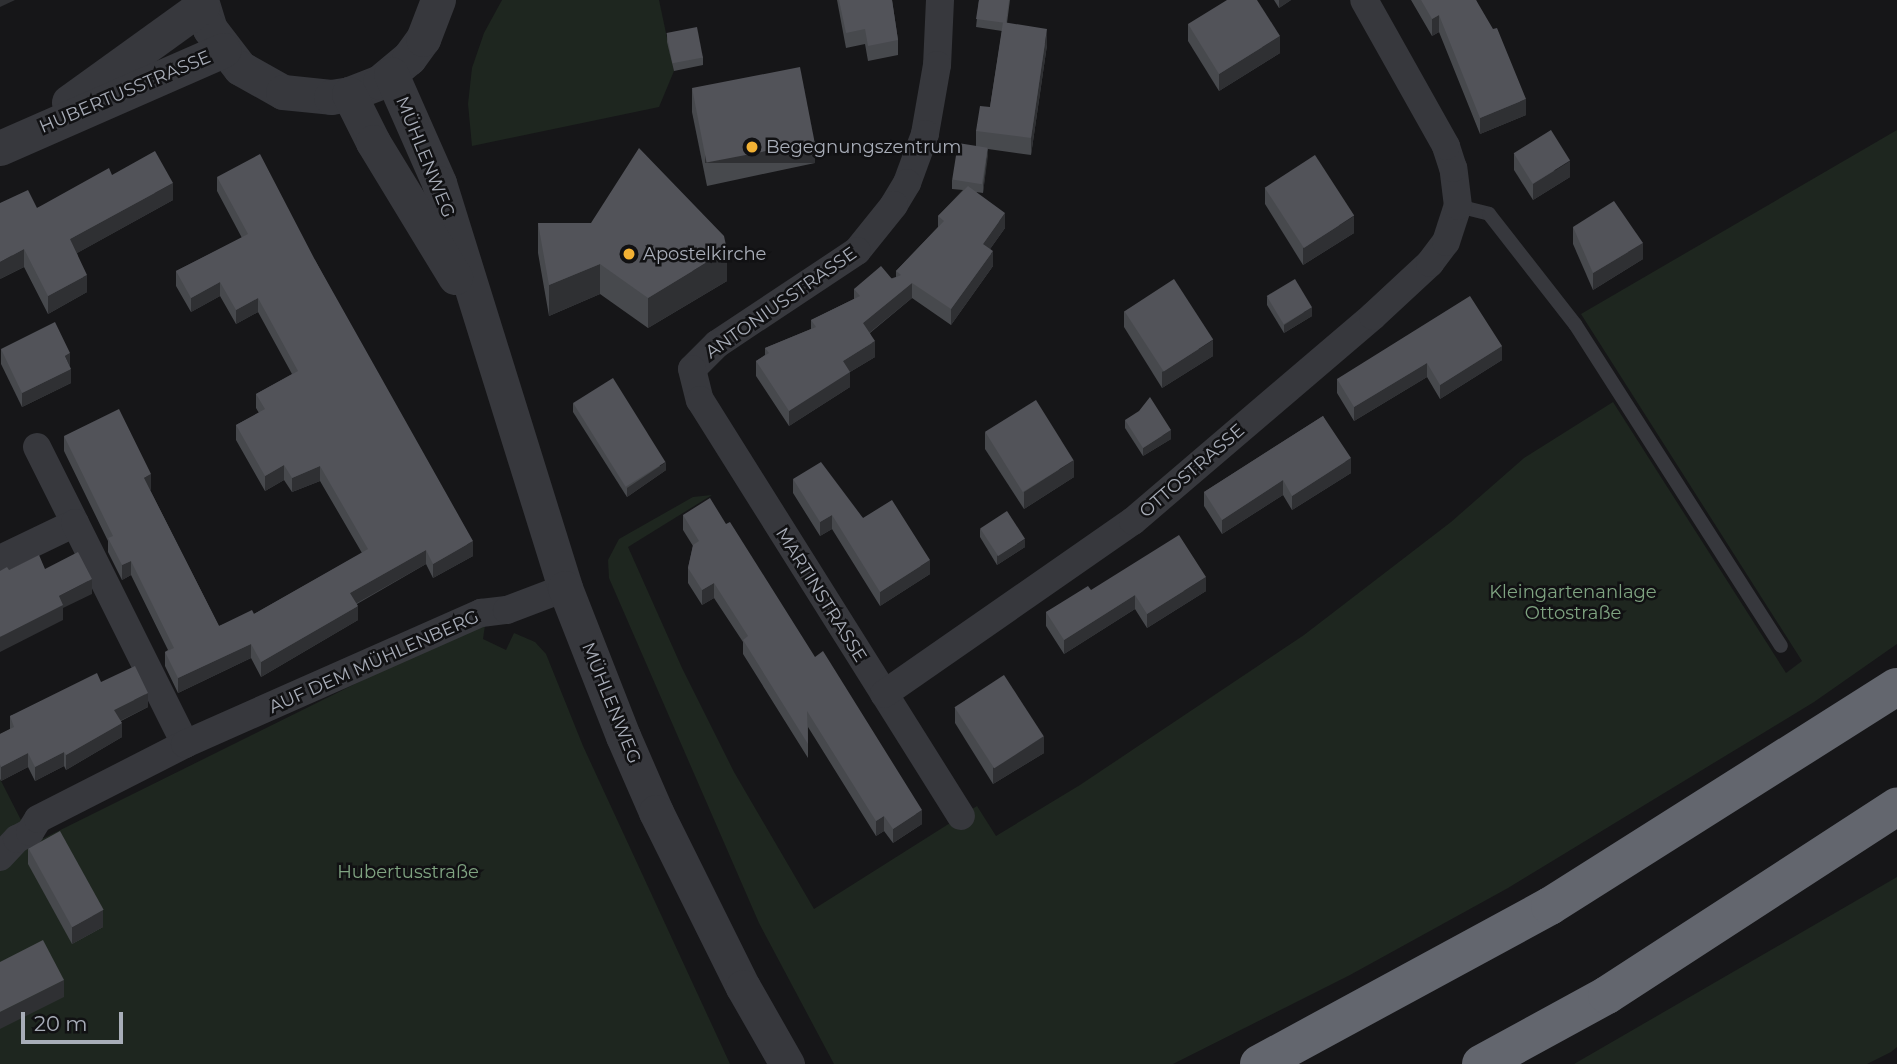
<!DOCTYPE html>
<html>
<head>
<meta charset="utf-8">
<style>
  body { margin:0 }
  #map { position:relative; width:1897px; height:1064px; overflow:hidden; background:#161618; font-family:Montserrat,sans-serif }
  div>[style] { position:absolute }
  .green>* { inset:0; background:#1e261f }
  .service>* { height:14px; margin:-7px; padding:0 7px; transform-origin:7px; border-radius:7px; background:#37383d }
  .minor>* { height:28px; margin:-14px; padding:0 14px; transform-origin:14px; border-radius:14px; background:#37383d }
  .tertiary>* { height:35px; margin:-17.5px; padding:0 17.5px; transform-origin:17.5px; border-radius:17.5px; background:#37383d }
  .motorway>* { height:38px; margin:-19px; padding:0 19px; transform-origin:19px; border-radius:19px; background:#63666e }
  .wall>* { inset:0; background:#47494d }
  .shaded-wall>* { inset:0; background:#2f3033; transform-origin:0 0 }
  .building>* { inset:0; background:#525359; transform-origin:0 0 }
  .dots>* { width:19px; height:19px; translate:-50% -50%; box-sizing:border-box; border:4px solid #111113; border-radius:50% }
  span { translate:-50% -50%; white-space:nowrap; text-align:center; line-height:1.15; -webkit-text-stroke:5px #111113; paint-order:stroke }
  .street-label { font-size:18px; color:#a8adb8 }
  .poi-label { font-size:18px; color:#a8adb8 }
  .left { translate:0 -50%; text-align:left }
  .park-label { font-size:18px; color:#7fa381 }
  .scale { position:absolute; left:21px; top:1012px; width:102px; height:32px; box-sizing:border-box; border:4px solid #a8adb8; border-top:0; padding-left:9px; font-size:21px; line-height:24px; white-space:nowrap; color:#a8adb8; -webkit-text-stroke:5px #111113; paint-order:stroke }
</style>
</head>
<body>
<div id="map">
  <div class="green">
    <div style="clip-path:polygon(502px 0,659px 0,674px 71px,659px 107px,472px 146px,468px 104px,472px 68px,484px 33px)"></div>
    <div style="clip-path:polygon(1897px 130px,1897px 644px,1814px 702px,1508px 888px,1350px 975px,1173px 1064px,834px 1064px,759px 923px,609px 578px,608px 560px,619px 539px,693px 497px,712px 495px,628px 547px,682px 668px,734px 772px,814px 909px,977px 806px,996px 836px,1080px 785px,1304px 635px,1451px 522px,1524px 458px,1613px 402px,1786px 673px,1802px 661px,1581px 314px)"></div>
    <div style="clip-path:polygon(480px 622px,485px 625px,483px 639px,506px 650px,514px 633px,535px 642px,546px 654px,583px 746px,730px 1064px,0 1064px,0 779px,22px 822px,22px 849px)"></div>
    <div style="clip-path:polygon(1897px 877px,1897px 1047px,1891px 1052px,1867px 1064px,1574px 1064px)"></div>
  </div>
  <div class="service">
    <div style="left:1458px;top:206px;width:32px;rotate:14deg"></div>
    <div style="left:1489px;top:214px;width:140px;rotate:52deg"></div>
    <div style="left:1575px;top:324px;width:382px;rotate:57.4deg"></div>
  </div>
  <div class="minor">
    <div style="left:940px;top:0;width:65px;rotate:92.6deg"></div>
    <div style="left:937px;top:65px;width:70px;rotate:99.9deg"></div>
    <div style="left:925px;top:134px;width:52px;rotate:110.2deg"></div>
    <div style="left:907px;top:183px;width:26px;rotate:121deg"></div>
    <div style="left:894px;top:205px;width:59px;rotate:128.8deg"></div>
    <div style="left:857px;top:251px;width:168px;rotate:146.4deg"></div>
    <div style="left:717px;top:344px;width:35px;rotate:135deg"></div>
    <div style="left:692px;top:369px;width:32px;rotate:76deg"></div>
    <div style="left:700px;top:400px;width:491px;rotate:57.9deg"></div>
    <div style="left:37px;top:447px;width:85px;rotate:63.4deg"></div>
    <div style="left:0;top:559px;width:83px;rotate:-25.6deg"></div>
    <div style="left:75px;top:523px;width:247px;rotate:63.5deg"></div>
    <div style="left:884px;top:694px;width:303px;rotate:-34.8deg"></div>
    <div style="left:1133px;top:521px;width:316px;rotate:-40.5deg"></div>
    <div style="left:1373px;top:316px;width:78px;rotate:-42.9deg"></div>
    <div style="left:1430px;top:263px;width:26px;rotate:-53deg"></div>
    <div style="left:1446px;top:242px;width:38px;rotate:-72deg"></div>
    <div style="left:1458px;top:206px;width:38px;rotate:-97deg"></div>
    <div style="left:1453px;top:168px;width:23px;rotate:-108deg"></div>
    <div style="left:1446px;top:146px;width:167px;rotate:-119.3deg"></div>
    <div style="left:0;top:857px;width:25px;rotate:-47deg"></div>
    <div style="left:17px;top:839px;width:15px;rotate:-28deg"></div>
    <div style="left:30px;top:832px;width:15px;rotate:-58deg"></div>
    <div style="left:38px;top:819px;width:165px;rotate:-27deg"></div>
    <div style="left:185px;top:744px;width:324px;rotate:-23.9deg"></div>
    <div style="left:481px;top:613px;width:26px;rotate:-7deg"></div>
    <div style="left:507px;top:610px;width:62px;rotate:-20.8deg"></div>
  </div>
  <div class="tertiary">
    <div style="left:201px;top:0;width:30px;rotate:73deg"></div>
    <div style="left:210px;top:29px;width:49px;rotate:52.4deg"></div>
    <div style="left:240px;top:68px;width:49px;rotate:29.2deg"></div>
    <div style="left:283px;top:92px;width:48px;rotate:5.9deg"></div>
    <div style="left:331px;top:97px;width:18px;rotate:-9deg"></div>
    <div style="left:349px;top:94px;width:33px;rotate:-21deg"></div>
    <div style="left:380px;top:82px;width:38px;rotate:-40deg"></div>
    <div style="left:409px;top:58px;width:24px;rotate:-54deg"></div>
    <div style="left:423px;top:39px;width:42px;rotate:-69deg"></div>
    <div style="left:391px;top:74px;width:119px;rotate:66.2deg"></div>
    <div style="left:439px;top:183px;width:424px;rotate:72.7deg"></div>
    <div style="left:565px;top:588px;width:159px;rotate:68.6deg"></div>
    <div style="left:623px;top:736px;width:83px;rotate:66.5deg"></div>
    <div style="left:656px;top:812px;width:195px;rotate:63.6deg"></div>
    <div style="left:743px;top:987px;width:89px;rotate:60.3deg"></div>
    <div style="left:349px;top:94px;width:54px;rotate:63.4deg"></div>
    <div style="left:373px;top:142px;width:158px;rotate:58.7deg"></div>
    <div style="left:69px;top:102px;width:164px;rotate:-35.8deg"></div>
    <div style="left:0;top:148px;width:244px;rotate:-23.7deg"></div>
  </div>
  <div class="motorway">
    <div style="left:1259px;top:1064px;width:331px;rotate:-28.5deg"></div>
    <div style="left:1550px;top:906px;width:410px;rotate:-32.3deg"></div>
    <div style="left:1481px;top:1064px;width:144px;rotate:-28.7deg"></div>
    <div style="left:1607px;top:995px;width:346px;rotate:-33deg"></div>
  </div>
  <div class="wall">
    <div style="clip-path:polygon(837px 0,892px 0,898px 40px,898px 55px,868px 61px,865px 44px,846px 48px)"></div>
    <div style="clip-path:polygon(979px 0,1010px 0,1007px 23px,1047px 45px,1031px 155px,988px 149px,983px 193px,976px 192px,1005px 228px,990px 249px,993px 266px,951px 325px,912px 298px,870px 333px,875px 357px,850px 372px,850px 387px,789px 426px,756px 376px,756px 361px,765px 355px,765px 348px,811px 329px,811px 320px,854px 299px,854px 289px,896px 277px,896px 271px,938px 227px,938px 216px,963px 190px,952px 189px,952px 180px,976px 146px,976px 131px,990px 107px,1002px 31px,976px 27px)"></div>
    <div style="clip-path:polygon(1274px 0,1291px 0,1279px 8px)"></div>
    <div style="clip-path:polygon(1411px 0,1476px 0,1526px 115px,1480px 134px,1439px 32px,1432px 36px)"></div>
    <div style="clip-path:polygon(1188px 24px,1280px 53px,1219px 91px,1188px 41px)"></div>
    <div style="clip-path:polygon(667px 33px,703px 57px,703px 65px,674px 71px,667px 42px)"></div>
    <div style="clip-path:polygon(692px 89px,815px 163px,707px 186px,692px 112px)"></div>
    <div style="clip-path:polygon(1514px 154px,1570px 177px,1533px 200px,1514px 170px)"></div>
    <div style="clip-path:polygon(112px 175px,173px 200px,77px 253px,87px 292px,48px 314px,24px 267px,0 279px,37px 208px)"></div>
    <div style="clip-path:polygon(217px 177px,315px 260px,473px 556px,433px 578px,426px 564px,357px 604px,358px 620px,261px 677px,251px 658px,178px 693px,165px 666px,165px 652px,168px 650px,131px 575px,122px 580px,108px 552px,108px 541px,64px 451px,64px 436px,151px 489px,150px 490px,219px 626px,254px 614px,362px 553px,320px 481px,292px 492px,284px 480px,265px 491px,236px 440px,236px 425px,259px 413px,256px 408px,256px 394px,292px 374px,258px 312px,236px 324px,220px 296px,191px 312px,176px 286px,176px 271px,242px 238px,217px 191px)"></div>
    <div style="clip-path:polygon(1265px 188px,1354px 233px,1303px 265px,1265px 204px)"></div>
    <div style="clip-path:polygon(538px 223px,727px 281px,648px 328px,600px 294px,549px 316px,538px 253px)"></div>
    <div style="clip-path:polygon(1573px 227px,1643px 259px,1593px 290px,1573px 244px)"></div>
    <div style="clip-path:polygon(1267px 297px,1312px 316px,1284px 333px,1267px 305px)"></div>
    <div style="clip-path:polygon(1124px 311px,1213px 356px,1162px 388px,1124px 327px)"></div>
    <div style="clip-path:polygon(1502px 346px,1502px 360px,1440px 399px,1427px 377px,1354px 421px,1337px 393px,1337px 379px)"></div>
    <div style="clip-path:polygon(1px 349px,70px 367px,71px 383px,22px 407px,1px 364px)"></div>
    <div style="clip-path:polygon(573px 403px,666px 470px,627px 497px,573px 412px)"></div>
    <div style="clip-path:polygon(1323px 416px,1351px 473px,1292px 510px,1283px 495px,1222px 534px,1204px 506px,1204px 492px)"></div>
    <div style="clip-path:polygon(1125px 420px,1171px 439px,1143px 456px,1125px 428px)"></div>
    <div style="clip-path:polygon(985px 432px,1074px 477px,1024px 509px,985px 449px)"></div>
    <div style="clip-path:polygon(793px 479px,863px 518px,930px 574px,880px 606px,832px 529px,820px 536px,793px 493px)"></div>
    <div style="clip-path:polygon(683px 515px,726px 524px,922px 824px,893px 843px,884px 831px,876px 836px,808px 727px,808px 758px,743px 654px,743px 642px,714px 598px,702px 605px,688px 583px,688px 568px,693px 546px,683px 530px)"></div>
    <div style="clip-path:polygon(980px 529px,1025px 547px,997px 565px,980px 537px)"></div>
    <div style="clip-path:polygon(1091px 590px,1206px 591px,1147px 628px,1135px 609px,1064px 654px,1046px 626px,1046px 612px)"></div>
    <div style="clip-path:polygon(101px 682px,148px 707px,121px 721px,122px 737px,66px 770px,64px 766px,35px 781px,28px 767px,1px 781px,0 779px,0 734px,10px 729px,10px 716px)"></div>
    <div style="clip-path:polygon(955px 707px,1044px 753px,993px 784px,955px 723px)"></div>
    <div style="clip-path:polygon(28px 848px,103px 927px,72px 944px,28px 864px)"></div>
  </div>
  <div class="shaded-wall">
    <div style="clip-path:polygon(0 0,15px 0,0 7px)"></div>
    <div style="clip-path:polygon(1279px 0,1291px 0,1279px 8px)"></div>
    <div style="clip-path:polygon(1439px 15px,1439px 32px,1432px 36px,1432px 19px)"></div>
    <div style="clip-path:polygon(1047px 29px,1047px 45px,1031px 155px,1031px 138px)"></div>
    <div style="clip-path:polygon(1280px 36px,1280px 53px,1219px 91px,1219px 74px)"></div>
    <div style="clip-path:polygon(1526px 99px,1526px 115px,1480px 134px,1480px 118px)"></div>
    <div style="left:815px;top:141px;width:22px;height:110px;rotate:90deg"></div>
    <div style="clip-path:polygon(988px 148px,988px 156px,983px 193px,983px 185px)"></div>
    <div style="clip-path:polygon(1570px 161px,1570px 177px,1533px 200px,1533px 184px)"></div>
    <div style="clip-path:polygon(173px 183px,173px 200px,70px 257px,70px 239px)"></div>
    <div style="clip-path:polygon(1005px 213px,1005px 228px,983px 259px,983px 244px)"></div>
    <div style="clip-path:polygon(1354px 216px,1354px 233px,1303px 265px,1303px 248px)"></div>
    <div style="clip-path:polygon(1643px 243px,1643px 259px,1593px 290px,1593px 273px)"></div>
    <div style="clip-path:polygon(24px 249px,24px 267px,0 279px,0 262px)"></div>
    <div style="clip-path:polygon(727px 250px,727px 281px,648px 328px,648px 298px)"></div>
    <div style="clip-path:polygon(993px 251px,993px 266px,951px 325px,951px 309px)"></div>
    <div style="clip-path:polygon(600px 264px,600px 294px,549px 316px,549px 285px)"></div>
    <div style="clip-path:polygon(87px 275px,87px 292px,48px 314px,48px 296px)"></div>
    <div style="clip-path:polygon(220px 282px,220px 296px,191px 312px,191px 298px)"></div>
    <div style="clip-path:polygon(912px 283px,912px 298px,863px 338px,863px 323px)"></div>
    <div style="clip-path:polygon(258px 298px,258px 312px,236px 324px,236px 310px)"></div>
    <div style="clip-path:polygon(1312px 307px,1312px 316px,1284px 333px,1284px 325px)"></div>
    <div style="clip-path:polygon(1213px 340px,1213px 356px,1162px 388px,1162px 372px)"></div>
    <div style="clip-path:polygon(875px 341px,875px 357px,850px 372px,850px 387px,789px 426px,789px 411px,843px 361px)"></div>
    <div style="clip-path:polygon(1502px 346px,1502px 360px,1440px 399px,1440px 385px)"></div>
    <div style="clip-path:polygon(70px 353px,70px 367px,65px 356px)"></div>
    <div style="clip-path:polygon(1427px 363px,1427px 377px,1354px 421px,1354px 407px)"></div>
    <div style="clip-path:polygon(71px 369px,71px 383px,22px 407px,22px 393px)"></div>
    <div style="clip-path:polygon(1171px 430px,1171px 439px,1143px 456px,1143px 448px)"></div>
    <div style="clip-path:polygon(1351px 458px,1351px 473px,1292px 510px,1292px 496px)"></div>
    <div style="clip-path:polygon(1074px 460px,1074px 477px,1024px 509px,1024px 492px)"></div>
    <div style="clip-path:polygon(666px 462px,666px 470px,627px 497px,627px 488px)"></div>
    <div style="clip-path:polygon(284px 465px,284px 480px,265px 491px,265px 476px)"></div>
    <div style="clip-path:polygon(320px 466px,320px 481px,292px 492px,292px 478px)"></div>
    <div style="clip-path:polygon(151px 474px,151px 489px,144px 493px,144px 478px)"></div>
    <div style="clip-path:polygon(1283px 480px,1283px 495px,1222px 534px,1222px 520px)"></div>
    <div style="clip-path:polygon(832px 515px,832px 529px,820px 536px,820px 522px)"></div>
    <div style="clip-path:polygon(1025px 539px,1025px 547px,997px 565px,997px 556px)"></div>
    <div style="clip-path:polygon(473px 541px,473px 556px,433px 578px,433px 564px)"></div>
    <div style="clip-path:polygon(426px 550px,426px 564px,350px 607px,350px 593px)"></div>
    <div style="clip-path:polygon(930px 560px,930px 574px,880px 606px,880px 592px)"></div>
    <div style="clip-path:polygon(131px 561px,131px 575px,122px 580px,122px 565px)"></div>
    <div style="clip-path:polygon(1206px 577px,1206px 591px,1147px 628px,1147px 614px)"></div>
    <div style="clip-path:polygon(92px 579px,92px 594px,63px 608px,63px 620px,0 652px,0 637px,59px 596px)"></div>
    <div style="clip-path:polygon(714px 583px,714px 598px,702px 605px,702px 590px)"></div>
    <div style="clip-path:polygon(1135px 595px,1135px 609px,1064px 654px,1064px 640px)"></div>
    <div style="clip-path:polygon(358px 606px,358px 620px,261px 677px,261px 662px)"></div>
    <div style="clip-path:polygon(251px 644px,251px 658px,178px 693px,178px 678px)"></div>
    <div style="clip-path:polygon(148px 693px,148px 707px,114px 724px,114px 710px)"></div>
    <div style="clip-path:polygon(122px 723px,122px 737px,66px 770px,66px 755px)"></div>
    <div style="clip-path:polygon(1044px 736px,1044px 753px,993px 784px,993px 768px)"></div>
    <div style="clip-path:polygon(64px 752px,64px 766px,35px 781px,35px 767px)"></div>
    <div style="clip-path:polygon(28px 753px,28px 767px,1px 781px,1px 767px)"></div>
    <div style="clip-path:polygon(922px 810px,922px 824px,893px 843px,893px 829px)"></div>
    <div style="clip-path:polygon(884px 816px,884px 831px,876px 836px,876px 821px)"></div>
    <div style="clip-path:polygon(103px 910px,103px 927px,72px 944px,72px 927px)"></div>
    <div style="clip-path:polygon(64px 980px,64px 997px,0 1029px,0 1012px)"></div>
  </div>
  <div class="building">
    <div style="clip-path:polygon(839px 0,892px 0,898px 40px,868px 46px,865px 29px,846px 33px)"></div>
    <div style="clip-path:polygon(979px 0,1009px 0,1006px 23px,976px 19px)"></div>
    <div style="clip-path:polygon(1227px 0,1257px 0,1280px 36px,1219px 74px,1188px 24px)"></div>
    <div style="clip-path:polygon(1421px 0,1476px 0,1493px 29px,1497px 28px,1526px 99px,1480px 118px,1439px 15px,1432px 19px)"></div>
    <div style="clip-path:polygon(1003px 22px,1047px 29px,1031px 138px,976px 131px,980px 106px,990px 107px)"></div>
    <div style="left:697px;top:27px;width:31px;height:31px;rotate:79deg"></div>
    <div style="left:800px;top:67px;width:76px;height:110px;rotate:79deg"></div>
    <div style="left:1551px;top:130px;width:36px;height:44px;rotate:58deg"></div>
    <div style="left:958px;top:143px;width:30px;height:37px;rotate:9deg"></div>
    <div style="clip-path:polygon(639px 148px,724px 236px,727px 250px,648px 298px,600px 264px,549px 285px,538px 223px,591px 223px)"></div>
    <div style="clip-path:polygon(155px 151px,173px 183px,70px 239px,87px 275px,48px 296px,24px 249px,0 262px,0 203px,28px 190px,37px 208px,109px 168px,112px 175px)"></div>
    <div style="clip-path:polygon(260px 154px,315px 260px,473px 541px,433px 564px,426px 550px,350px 593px,358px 606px,261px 662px,251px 644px,178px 678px,165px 652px,174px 648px,131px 561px,122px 565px,108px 538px,113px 536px,64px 436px,119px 409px,151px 474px,144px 478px,219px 626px,252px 610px,254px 614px,368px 549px,320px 466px,292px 478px,284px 465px,265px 476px,236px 425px,265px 409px,256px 394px,298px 371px,258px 298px,236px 310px,220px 282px,191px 298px,176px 271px,248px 234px,217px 177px)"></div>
    <div style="left:1315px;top:155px;width:72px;height:60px;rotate:57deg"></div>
    <div style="clip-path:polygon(968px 186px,1005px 213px,983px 244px,993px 251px,951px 309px,912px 283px,863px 323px,875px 341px,843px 361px,850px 372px,789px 411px,756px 361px,769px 353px,765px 348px,816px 327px,811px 320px,860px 296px,854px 289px,881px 266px,892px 279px,901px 275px,896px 271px,944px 221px,938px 216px)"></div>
    <div style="clip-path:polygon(1614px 201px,1643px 243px,1593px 273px,1573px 227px)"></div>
    <div style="left:1174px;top:279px;width:72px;height:59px;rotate:57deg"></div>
    <div style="left:1295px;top:279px;width:33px;height:33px;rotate:59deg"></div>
    <div style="clip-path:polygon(1470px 296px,1502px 346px,1440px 385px,1427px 363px,1354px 407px,1337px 379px)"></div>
    <div style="clip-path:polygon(55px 322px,70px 353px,65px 356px,71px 369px,22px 393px,1px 349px)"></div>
    <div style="left:613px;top:378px;width:99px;height:47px;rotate:58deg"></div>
    <div style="clip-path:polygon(1150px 397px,1171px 430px,1143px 448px,1125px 420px,1139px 411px)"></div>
    <div style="left:1036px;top:400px;width:71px;height:60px;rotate:58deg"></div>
    <div style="clip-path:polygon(1323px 416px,1351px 458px,1292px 496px,1283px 480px,1222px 520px,1204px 492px)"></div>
    <div style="clip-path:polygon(821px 462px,863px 518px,892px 500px,930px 560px,880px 592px,832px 515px,820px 522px,793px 479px)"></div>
    <div style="clip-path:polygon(710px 498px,726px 524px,730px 522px,815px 657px,823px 651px,922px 810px,893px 829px,884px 816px,876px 821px,807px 711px,808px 744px,743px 640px,748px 636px,714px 583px,702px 590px,688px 568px,693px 545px,699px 541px,683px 515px)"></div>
    <div style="left:1007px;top:511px;width:33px;height:32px;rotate:57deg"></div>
    <div style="clip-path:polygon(1179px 535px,1206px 577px,1147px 614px,1135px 595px,1064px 640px,1046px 612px,1088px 586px,1091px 590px)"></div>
    <div style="clip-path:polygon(78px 552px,92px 579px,59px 596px,63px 605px,0 637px,0 571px,7px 567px,9px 570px,39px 555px,45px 569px)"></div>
    <div style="clip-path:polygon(135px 666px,148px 693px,114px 710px,122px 723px,66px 755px,64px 752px,35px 767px,28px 753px,1px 767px,0 764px,0 734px,14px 727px,10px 716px,97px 673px,101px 682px)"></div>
    <div style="left:1004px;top:675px;width:73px;height:59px;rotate:57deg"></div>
    <div style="left:60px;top:831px;width:90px;height:36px;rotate:61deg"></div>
    <div style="clip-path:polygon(43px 940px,64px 980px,0 1012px,0 962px)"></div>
  </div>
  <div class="dots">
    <div style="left:752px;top:147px;background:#f2b134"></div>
    <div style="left:629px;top:254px;background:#f2b134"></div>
  </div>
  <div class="street-label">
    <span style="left:125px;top:92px;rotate:-23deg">HUBERTUSSTRASSE</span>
    <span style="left:425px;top:157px;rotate:68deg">MÜHLENWEG</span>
    <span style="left:781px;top:303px;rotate:-35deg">ANTONIUSSTRASSE</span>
    <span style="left:1192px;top:471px;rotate:-41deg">OTTOSTRASSE</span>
    <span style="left:821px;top:595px;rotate:58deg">MARTINSTRASSE</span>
    <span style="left:374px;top:662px;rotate:-24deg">AUF DEM MÜHLENBERG</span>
    <span style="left:611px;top:703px;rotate:68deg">MÜHLENWEG</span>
  </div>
  <div class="poi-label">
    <span class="left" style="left:766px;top:147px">Begegnungszentrum</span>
    <span class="left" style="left:643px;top:254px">Apostelkirche</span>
  </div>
  <div class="park-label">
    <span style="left:1573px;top:603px">Kleingartenanlage<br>Ottostraße</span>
    <span style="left:408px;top:872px">Hubertusstraße</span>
  </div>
  <div class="scale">20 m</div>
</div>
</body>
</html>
